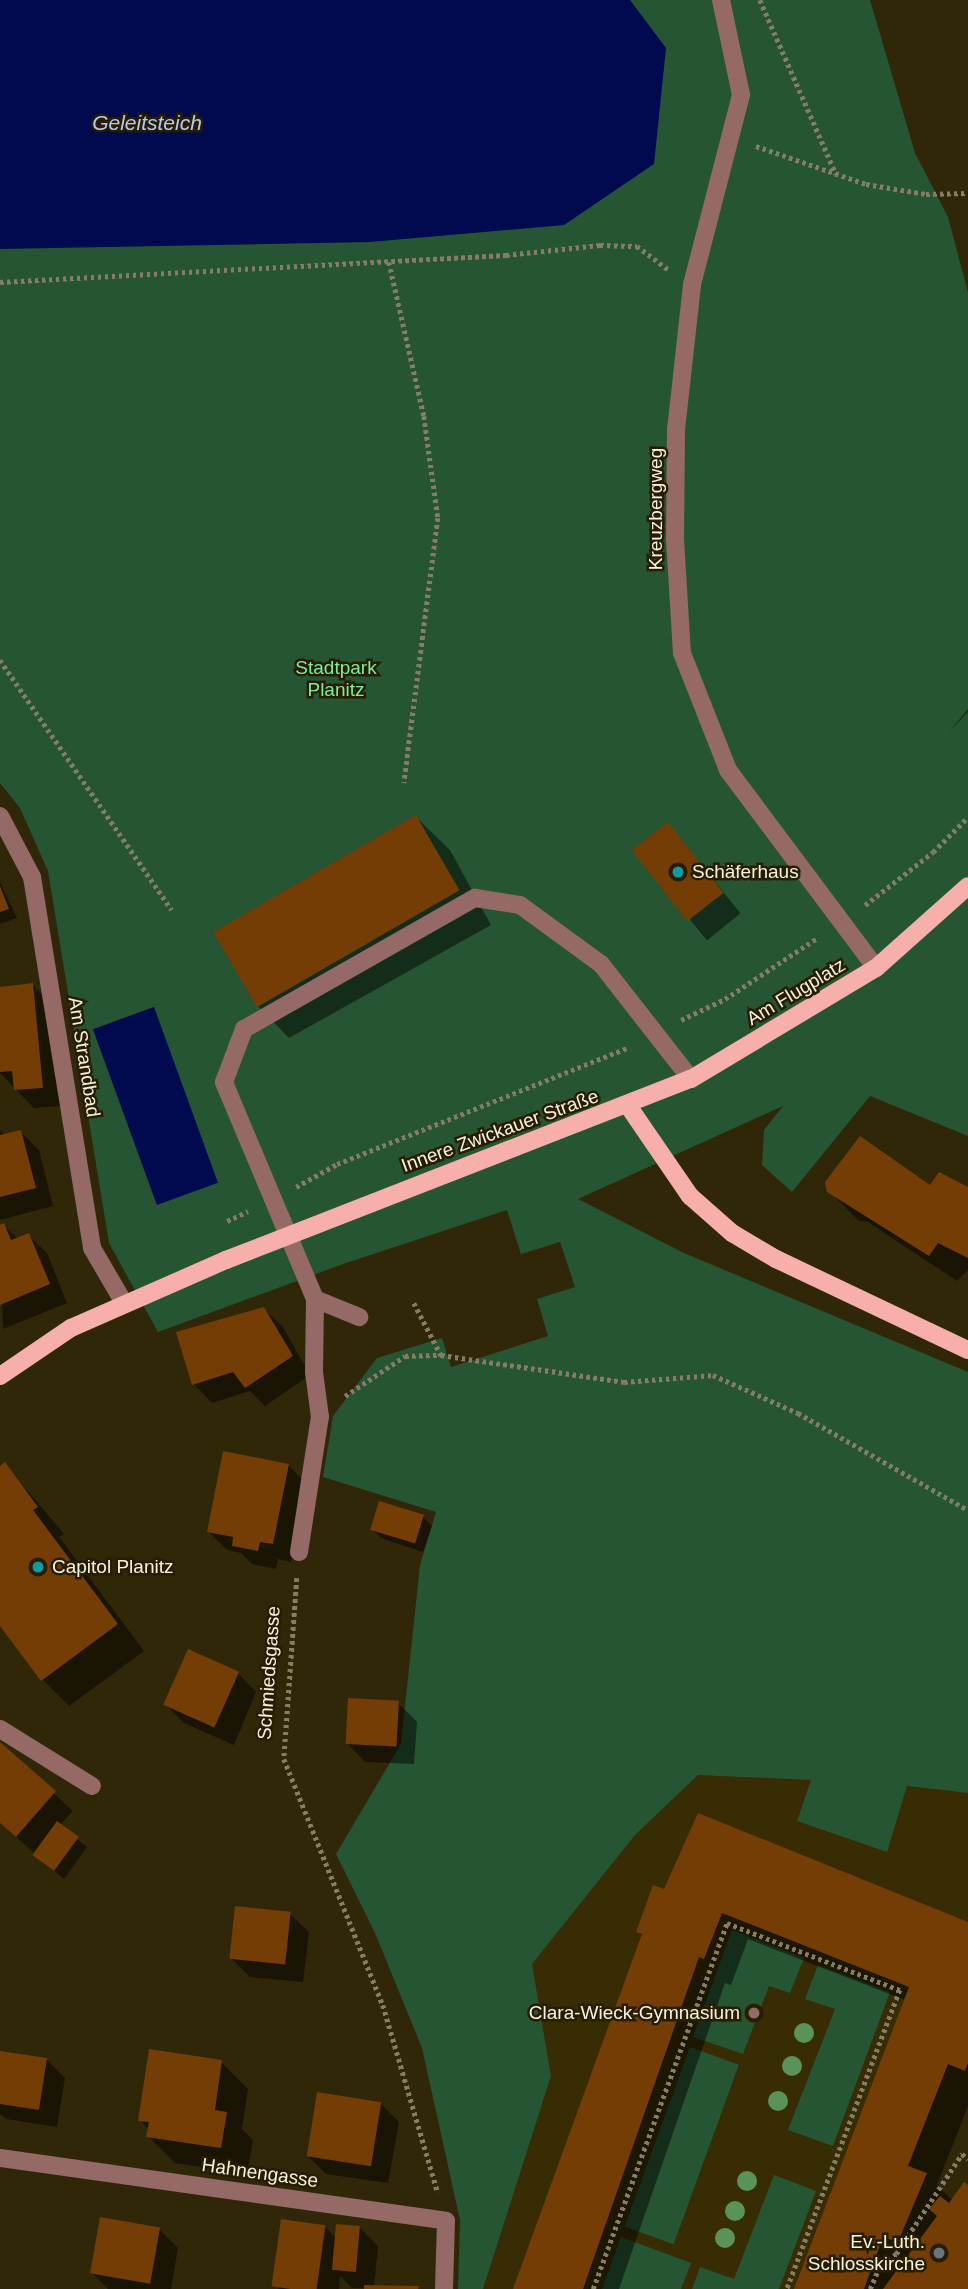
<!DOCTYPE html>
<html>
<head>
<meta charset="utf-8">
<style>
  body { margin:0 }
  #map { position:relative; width:968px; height:2289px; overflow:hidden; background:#302709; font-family:Arial,sans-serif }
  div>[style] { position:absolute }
  .built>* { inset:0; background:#382c04 }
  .green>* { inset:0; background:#265533; transform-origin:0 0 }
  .water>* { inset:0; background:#010a4f; transform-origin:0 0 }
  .shadow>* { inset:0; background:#0007; transform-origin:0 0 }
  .building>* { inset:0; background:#743d06; transform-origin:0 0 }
  .path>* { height:4.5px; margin-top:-2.25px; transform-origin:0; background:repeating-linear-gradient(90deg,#857d65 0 3.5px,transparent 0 7px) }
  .minor>* { height:18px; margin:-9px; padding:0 9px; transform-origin:9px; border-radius:9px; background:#946966 }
  .major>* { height:18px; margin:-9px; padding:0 9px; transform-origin:9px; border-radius:9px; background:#f6afab }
  .trees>* { width:20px; height:20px; margin:-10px; border-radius:50%; background:#5a9359 }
  .dots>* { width:19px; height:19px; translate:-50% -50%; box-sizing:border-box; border:4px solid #271d01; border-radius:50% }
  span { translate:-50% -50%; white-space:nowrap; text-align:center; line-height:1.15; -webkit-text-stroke:5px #271d01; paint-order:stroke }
  .street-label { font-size:19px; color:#f7f1e0 }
  .park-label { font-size:19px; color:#7dec9b }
  .poi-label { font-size:19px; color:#f7f1e0 }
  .left { translate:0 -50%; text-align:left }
  .right { translate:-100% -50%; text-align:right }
  .water-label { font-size:21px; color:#b5c9f1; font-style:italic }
</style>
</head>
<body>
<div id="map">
  <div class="built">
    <div style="clip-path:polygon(698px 1775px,862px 1782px,968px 1793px,968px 2063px,965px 2071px,948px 2064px,908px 2165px,927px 2173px,898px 2242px,883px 2238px,864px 2289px,483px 2289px,551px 2076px,532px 1964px,635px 1835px)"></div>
  </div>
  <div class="green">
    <div style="clip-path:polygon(0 0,870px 0,915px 153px,948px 217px,968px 292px,968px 709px,949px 732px,968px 712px,968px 1136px,870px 1096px,792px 1192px,762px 1165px,764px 1130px,783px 1106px,578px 1199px,684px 1253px,968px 1372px,968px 1793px,907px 1786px,887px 1852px,797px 1821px,811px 1780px,698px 1775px,635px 1835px,532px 1964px,551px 2076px,483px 2289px,458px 2289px,460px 2220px,422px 2048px,375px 1933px,336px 1854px,401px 1744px,420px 1565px,436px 1512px,323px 1477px,333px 1416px,377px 1358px,442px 1338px,451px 1367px,548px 1336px,537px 1299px,575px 1287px,560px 1242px,521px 1254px,507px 1210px,346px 1263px,158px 1332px,109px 1243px,48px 871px,20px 808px,0 783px)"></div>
    <div style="clip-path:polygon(732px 1930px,804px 1958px,790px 1993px,769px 1986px,743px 2054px,693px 2037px)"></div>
    <div style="clip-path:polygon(818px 1965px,890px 1992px,833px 2146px,788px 2130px,835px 2009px,805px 1999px)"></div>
    <div style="left:690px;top:2047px;width:52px;height:191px;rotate:20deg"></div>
    <div style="clip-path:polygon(774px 2175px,816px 2191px,779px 2289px,692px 2289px,700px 2267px,734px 2279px)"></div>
    <div style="clip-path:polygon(621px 2237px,691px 2263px,681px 2289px,602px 2289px)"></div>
  </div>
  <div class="water">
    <div style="clip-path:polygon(0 0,630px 0,666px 48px,654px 164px,564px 225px,370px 242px,0 249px)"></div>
    <div style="left:154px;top:1007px;width:187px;height:65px;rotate:70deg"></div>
  </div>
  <div class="shadow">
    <div style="clip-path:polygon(416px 817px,450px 850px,491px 925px,289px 1038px,256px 1004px)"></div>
    <div style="left:668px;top:824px;width:115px;height:43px;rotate:51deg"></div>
    <div style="clip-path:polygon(0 882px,17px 918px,0 924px)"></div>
    <div style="clip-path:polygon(33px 985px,51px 1004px,61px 1106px,34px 1108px,0 1073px,0 988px)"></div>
    <div style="clip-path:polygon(0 1130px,5px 1135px,21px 1132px,39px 1150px,53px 1206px,0 1220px)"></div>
    <div style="clip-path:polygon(930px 1187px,968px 1189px,968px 1270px,957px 1281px,868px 1222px,859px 1221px,832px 1194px)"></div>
    <div style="clip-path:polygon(4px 1225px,18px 1239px,28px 1235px,47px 1253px,67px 1303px,3px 1329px,0 1227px)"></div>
    <div style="clip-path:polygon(264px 1309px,283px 1327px,310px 1375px,265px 1406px,250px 1391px,212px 1403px,194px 1384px,178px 1333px)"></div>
    <div style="clip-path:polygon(5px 1464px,64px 1534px,59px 1537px,144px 1651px,69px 1706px,43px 1680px,0 1623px,0 1468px)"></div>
    <div style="clip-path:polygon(288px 1465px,307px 1484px,291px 1562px,278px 1559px,276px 1569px,252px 1564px,241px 1553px,227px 1550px,209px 1532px)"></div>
    <div style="clip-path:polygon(423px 1517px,432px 1526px,423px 1552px,381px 1538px,372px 1529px)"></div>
    <div style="clip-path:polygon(238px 1673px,256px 1692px,234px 1745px,184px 1723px,165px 1704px)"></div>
    <div style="clip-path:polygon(398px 1703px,417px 1722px,414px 1764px,365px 1762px,347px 1743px)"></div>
    <div style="clip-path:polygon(0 1744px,73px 1811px,60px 1825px,87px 1847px,64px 1879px,0 1823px)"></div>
    <div style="clip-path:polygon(665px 1891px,968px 1924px,968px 2106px,937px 2185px,952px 2200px,968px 2187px,968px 2289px,796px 2289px,905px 2000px,748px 1939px,731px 1985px,725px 1983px,619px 2289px,515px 2289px,643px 1937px,638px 1931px)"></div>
    <div style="clip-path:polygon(290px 1914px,309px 1932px,303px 1982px,250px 1977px,231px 1958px)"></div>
    <div style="clip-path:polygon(0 2052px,47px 2060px,65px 2078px,57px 2127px,6px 2119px,0 2114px)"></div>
    <div style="clip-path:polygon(221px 2062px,248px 2089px,242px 2129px,253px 2140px,247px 2174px,175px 2163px,148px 2136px,149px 2130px,140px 2120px)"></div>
    <div style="clip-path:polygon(380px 2103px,399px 2122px,388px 2183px,326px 2174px,308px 2156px)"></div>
    <div style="clip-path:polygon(325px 2227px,336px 2238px,360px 2228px,378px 2246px,374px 2287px,419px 2289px,352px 2288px,340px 2276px,339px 2289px,278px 2289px)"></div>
    <div style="clip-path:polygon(159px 2229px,178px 2248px,171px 2289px,108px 2289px,92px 2273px)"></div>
  </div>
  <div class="building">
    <div style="left:416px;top:815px;width:87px;height:234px;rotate:60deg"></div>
    <div style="left:668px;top:822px;width:90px;height:46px;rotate:52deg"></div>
    <div style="clip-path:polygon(0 886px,9px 909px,0 912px)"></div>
    <div style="clip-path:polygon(33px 983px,43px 1088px,14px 1090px,12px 1071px,0 1072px,0 987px)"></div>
    <div style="clip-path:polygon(21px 1130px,36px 1188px,0 1197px,0 1135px)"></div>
    <div style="clip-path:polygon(860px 1136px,930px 1185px,939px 1172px,968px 1187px,968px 1258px,938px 1243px,929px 1256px,827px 1192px,825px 1182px)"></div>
    <div style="clip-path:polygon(4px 1223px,11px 1240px,29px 1233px,50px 1284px,0 1305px,0 1225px)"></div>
    <div style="clip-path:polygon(264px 1307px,293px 1356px,245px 1388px,233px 1372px,192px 1385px,176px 1332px)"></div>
    <div style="clip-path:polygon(223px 1451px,289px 1464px,273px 1544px,260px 1542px,258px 1551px,232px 1546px,233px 1537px,207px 1532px)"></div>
    <div style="clip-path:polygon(5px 1462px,38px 1507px,33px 1510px,118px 1624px,41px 1681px,0 1626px,0 1466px)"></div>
    <div style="left:379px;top:1501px;width:47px;height:30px;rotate:17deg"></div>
    <div style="left:188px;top:1649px;width:56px;height:61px;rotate:24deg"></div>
    <div style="left:348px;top:1698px;width:51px;height:46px;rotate:3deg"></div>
    <div style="clip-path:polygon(0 1742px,56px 1791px,16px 1837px,0 1823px)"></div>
    <div style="clip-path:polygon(698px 1813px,968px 1922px,968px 2063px,965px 2071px,948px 2064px,908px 2166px,927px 2173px,898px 2242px,883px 2237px,864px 2289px,794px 2289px,909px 1987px,722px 1913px,704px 1959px,699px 1957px,583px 2289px,513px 2289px,642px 1934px,636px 1932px,653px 1885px,664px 1889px)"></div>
    <div style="left:57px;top:1821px;width:27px;height:42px;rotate:36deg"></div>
    <div style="left:235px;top:1906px;width:56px;height:53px;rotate:6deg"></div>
    <div style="clip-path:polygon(149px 2049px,222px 2060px,215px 2110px,227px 2112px,221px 2148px,146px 2137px,149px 2122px,138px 2121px)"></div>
    <div style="clip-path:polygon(0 2051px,47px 2058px,39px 2110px,0 2104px)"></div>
    <div style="left:317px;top:2092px;width:65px;height:65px;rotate:9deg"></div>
    <div style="clip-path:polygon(964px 2182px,968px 2185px,968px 2289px,883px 2289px,937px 2216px,929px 2209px,940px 2196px,949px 2203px)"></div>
    <div style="left:100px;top:2217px;width:61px;height:57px;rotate:10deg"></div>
    <div style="left:281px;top:2219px;width:45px;height:68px;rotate:8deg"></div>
    <div style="left:336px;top:2224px;width:24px;height:46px;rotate:5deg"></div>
    <div style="clip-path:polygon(364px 2285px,419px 2286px,418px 2289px,364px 2289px)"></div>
  </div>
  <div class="path">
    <div style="left:760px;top:0;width:190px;rotate:66.4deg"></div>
    <div style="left:756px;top:146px;width:116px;rotate:19.1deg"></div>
    <div style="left:866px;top:184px;width:61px;rotate:9.5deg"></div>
    <div style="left:926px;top:194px;width:42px;rotate:-1.4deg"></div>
    <div style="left:389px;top:262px;width:158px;rotate:77.2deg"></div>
    <div style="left:424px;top:416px;width:103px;rotate:82.2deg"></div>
    <div style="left:438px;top:518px;width:267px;rotate:97.3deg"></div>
    <div style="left:0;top:282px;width:507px;rotate:-3.05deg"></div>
    <div style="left:506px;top:255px;width:95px;rotate:-6.1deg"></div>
    <div style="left:600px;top:245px;width:37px;rotate:2deg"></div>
    <div style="left:637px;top:246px;width:39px;rotate:37deg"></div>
    <div style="left:0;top:660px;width:303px;rotate:55.5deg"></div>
    <div style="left:865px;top:905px;width:86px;rotate:-37.9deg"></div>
    <div style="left:933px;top:852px;width:49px;rotate:-45deg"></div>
    <div style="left:681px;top:1020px;width:49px;rotate:-25.5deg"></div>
    <div style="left:725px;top:999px;width:110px;rotate:-33.5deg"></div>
    <div style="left:296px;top:1187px;width:47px;rotate:-29.3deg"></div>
    <div style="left:337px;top:1164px;width:315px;rotate:-21.8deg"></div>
    <div style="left:227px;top:1221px;width:23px;rotate:-25deg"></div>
    <div style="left:414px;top:1303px;width:59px;rotate:62.6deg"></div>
    <div style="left:441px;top:1355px;width:185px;rotate:8.4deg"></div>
    <div style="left:624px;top:1382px;width:89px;rotate:-4.5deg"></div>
    <div style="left:713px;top:1375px;width:93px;rotate:24.1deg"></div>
    <div style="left:798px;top:1413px;width:196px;rotate:29.7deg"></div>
    <div style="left:345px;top:1396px;width:72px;rotate:-33.7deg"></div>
    <div style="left:405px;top:1356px;width:36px;rotate:-2deg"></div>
    <div style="left:297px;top:1578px;width:181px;rotate:94.1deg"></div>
    <div style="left:284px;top:1759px;width:265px;rotate:68.1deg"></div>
    <div style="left:383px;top:2005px;width:196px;rotate:73.7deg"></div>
    <div style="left:593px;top:2289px;width:390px;rotate:-69.9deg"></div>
    <div style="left:727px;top:1923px;width:186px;rotate:21.2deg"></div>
    <div style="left:900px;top:1990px;width:320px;rotate:110.7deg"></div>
    <div style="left:870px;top:2289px;width:21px;rotate:-67deg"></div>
    <div style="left:878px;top:2270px;width:24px;rotate:-42deg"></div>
    <div style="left:896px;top:2254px;width:120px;rotate:-56.6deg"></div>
    <div style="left:962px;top:2154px;width:8px;rotate:40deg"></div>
  </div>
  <div class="minor">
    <div style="left:721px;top:0;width:97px;rotate:78.1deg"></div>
    <div style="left:741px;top:95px;width:196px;rotate:104.5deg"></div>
    <div style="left:692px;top:285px;width:145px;rotate:96.3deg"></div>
    <div style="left:676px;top:429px;width:110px;rotate:90.5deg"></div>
    <div style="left:675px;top:539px;width:114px;rotate:86.5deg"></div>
    <div style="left:682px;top:653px;width:126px;rotate:68.5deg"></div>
    <div style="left:728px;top:770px;width:247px;rotate:53.2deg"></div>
    <div style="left:0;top:816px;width:69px;rotate:62.3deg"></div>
    <div style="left:32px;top:877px;width:376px;rotate:80.8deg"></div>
    <div style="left:92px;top:1248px;width:64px;rotate:59.8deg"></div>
    <div style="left:315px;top:1299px;width:48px;rotate:22.2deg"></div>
    <div style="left:299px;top:1552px;width:137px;rotate:-81.2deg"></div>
    <div style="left:320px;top:1417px;width:45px;rotate:-97.6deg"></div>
    <div style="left:314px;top:1372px;width:73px;rotate:-89.2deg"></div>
    <div style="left:315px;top:1299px;width:235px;rotate:-112.8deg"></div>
    <div style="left:224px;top:1082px;width:57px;rotate:-69.3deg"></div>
    <div style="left:244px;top:1029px;width:266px;rotate:-29.6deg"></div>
    <div style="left:475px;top:898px;width:46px;rotate:8.8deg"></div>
    <div style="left:520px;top:905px;width:100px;rotate:36.1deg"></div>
    <div style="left:601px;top:964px;width:146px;rotate:52deg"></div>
    <div style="left:0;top:1729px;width:108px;rotate:31.8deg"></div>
    <div style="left:0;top:2158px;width:450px;rotate:8deg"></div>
    <div style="left:446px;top:2221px;width:68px;rotate:91.7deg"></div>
  </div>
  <div class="major">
    <div style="left:629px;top:1107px;width:108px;rotate:55.6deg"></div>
    <div style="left:690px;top:1196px;width:56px;rotate:41.4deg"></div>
    <div style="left:732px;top:1233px;width:51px;rotate:30.6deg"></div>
    <div style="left:776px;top:1259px;width:212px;rotate:25.4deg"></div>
    <div style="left:0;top:1376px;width:86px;rotate:-34.1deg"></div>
    <div style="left:71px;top:1328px;width:169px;rotate:-23.7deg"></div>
    <div style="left:226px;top:1260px;width:499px;rotate:-21.3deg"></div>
    <div style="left:691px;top:1079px;width:216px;rotate:-31deg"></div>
    <div style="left:876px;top:968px;width:123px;rotate:-41.7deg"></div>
  </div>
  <div class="trees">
    <div style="left:804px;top:2033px"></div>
    <div style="left:792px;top:2066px"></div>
    <div style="left:778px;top:2101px"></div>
    <div style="left:747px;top:2181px"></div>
    <div style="left:735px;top:2211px"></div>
    <div style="left:725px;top:2238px"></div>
  </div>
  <div class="dots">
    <div style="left:678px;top:872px;background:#0f9aa8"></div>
    <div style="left:38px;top:1567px;background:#0f9aa8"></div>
    <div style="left:754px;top:2013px;background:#8d6e63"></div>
    <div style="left:939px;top:2253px;background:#6b7280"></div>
  </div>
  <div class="street-label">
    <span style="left:656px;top:509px;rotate:-90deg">Kreuzbergweg</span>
    <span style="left:796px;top:992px;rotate:-31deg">Am Flugplatz</span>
    <span style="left:84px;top:1057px;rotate:81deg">Am Strandbad</span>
    <span style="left:500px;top:1131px;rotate:-20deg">Innere Zwickauer Straße</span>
    <span style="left:269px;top:1673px;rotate:-86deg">Schmiedsgasse</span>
    <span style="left:260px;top:2173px;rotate:8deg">Hahnengasse</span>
  </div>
  <div class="park-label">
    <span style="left:336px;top:679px">Stadtpark<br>Planitz</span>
  </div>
  <div class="poi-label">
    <span class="left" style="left:692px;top:872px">Schäferhaus</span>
    <span class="left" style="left:52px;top:1567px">Capitol Planitz</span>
    <span class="right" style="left:740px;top:2013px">Clara-Wieck-Gymnasium</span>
    <span class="right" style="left:925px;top:2253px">Ev.-Luth.<br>Schlosskirche</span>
  </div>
  <div class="water-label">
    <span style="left:147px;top:123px">Geleitsteich</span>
  </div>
</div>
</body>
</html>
